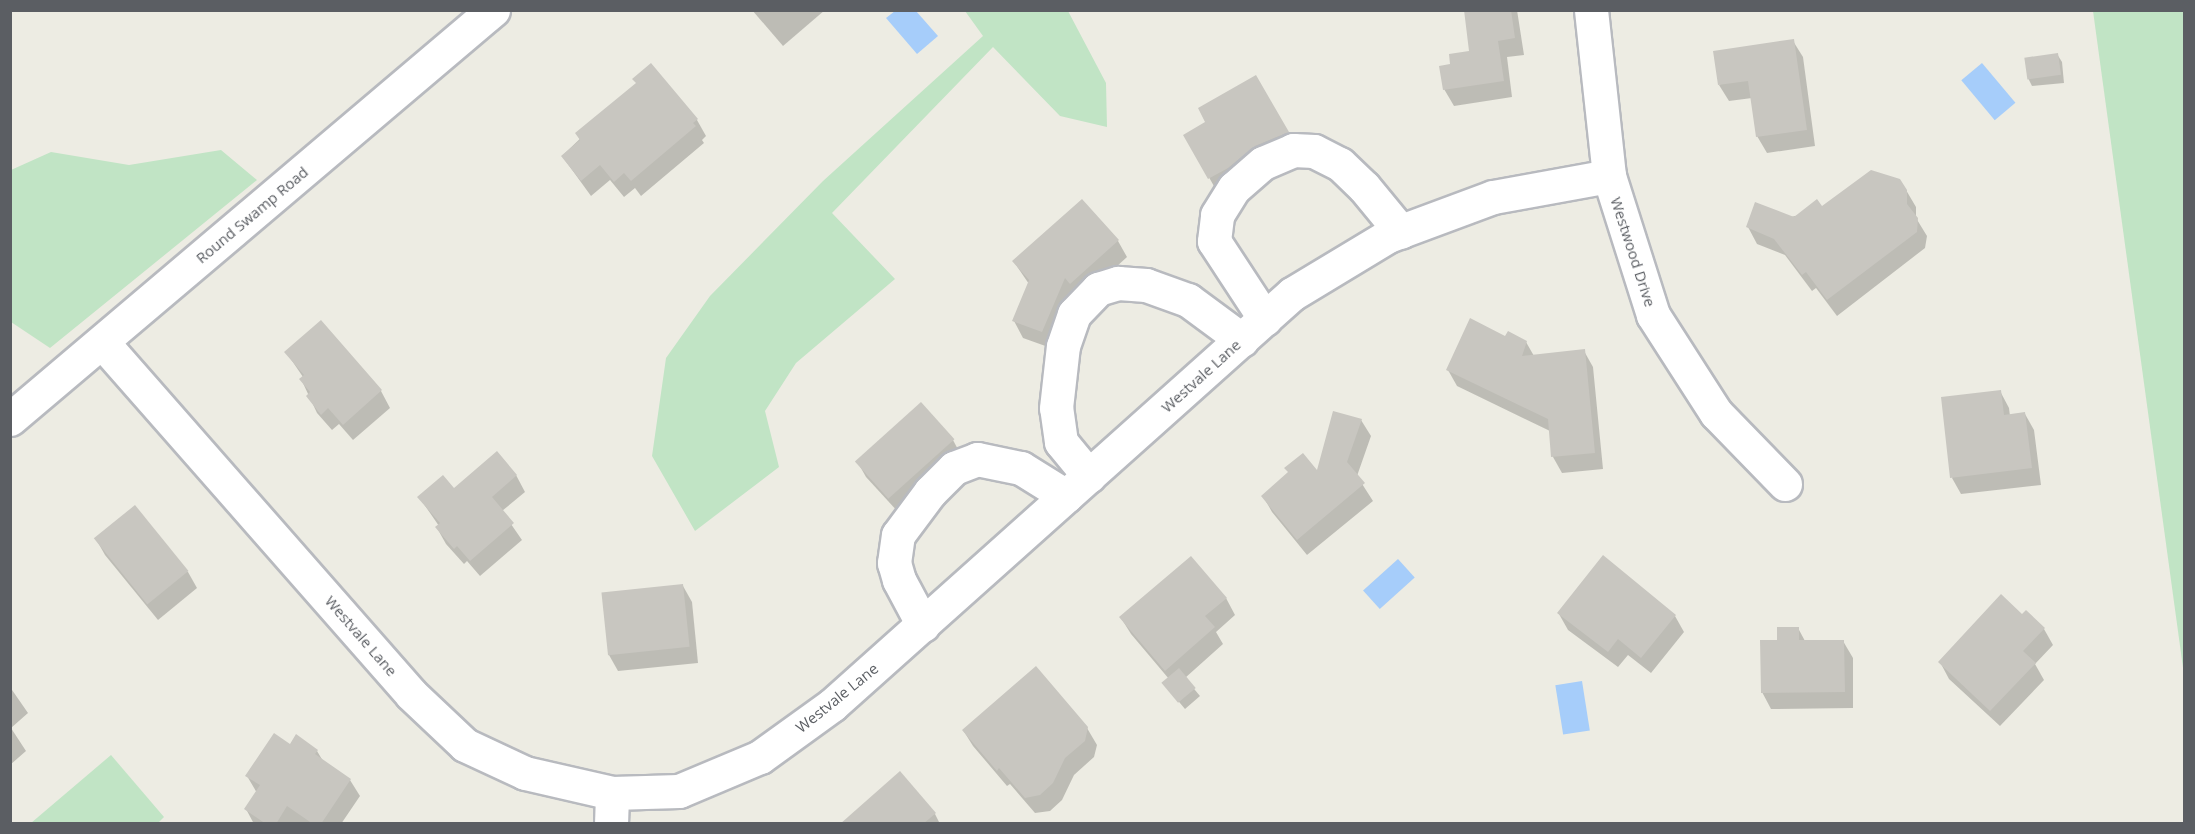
<!DOCTYPE html>
<html>
<head>
<meta charset="utf-8">
<style>
  body { margin:0 }
  #map { position:relative; width:2195px; height:834px; overflow:hidden; background:#edece3; font-family:"Open Sans",sans-serif }
  div>[style] { position:absolute }
  .green>* { inset:0; background:#c1e4c5 }
  .water>* { inset:0; background:#a6cdfa; transform-origin:0 0 }
  .shadow>* { inset:0; background:#0003 }
  .building>* { inset:0; background:#c8c6c0; transform-origin:0 0 }
  .roads { filter:drop-shadow(2px 0 #b8babf) drop-shadow(-2px 0 #b8babf) drop-shadow(0 2px #b8babf) drop-shadow(0 -2px #b8babf) }
  .minor>* { height:33px; margin:-16.5px; padding:0 16.5px; transform-origin:16.5px; border-radius:16.5px; background:#fff }
  span { translate:-50% -50%; white-space:nowrap; text-align:center; line-height:1.15; -webkit-text-stroke:4.5px #fff; paint-order:stroke }
  .street-label { font-size:15px; color:#5b5e63 }
  .frame { position:absolute; inset:0; border:12px solid #5b5e63; pointer-events:none }
</style>
</head>
<body>
<div id="map">
  <div class="green">
    <div style="clip-path:polygon(965px 11px,1068px 11px,1106px 83px,1107px 127px,1060px 116px,993px 47px,832px 213px,895px 279px,796px 363px,765px 411px,779px 467px,695px 531px,652px 456px,666px 358px,710px 296px,823px 181px,983px 36px)"></div>
    <div style="clip-path:polygon(2093px 11px,2184px 11px,2184px 675px)"></div>
    <div style="clip-path:polygon(221px 150px,257px 180px,50px 348px,11px 322px,11px 170px,51px 152px,129px 165px)"></div>
    <div style="clip-path:polygon(111px 755px,164px 817px,157px 824px,31px 823px)"></div>
  </div>
  <div class="water">
    <div style="clip-path:polygon(895px 11px,916px 11px,938px 36px,917px 54px,886px 18px)"></div>
    <div style="left:1982px;top:63px;width:52px;height:27px;rotate:50deg"></div>
    <div style="left:1398px;top:559px;width:25px;height:47px;rotate:48deg"></div>
    <div style="left:1582px;top:681px;width:50px;height:27px;rotate:81deg"></div>
  </div>
  <div class="shadow">
    <div style="clip-path:polygon(752px 10px,825px 10px,783px 46px)"></div>
    <div style="clip-path:polygon(1465px 10px,1517px 10px,1524px 55px,1507px 57px,1512px 97px,1454px 106px,1444px 89px,1452px 65px,1471px 52px)"></div>
    <div style="clip-path:polygon(1793px 41px,1803px 57px,1815px 146px,1767px 153px,1757px 136px,1752px 98px,1729px 101px,1719px 85px)"></div>
    <div style="clip-path:polygon(2057px 54px,2062px 62px,2064px 83px,2032px 86px,2028px 78px)"></div>
    <div style="clip-path:polygon(1255px 77px,1297px 149px,1219px 195px,1185px 135px,1207px 122px)"></div>
    <div style="clip-path:polygon(637px 84px,697px 120px,706px 136px,702px 140px,704px 143px,641px 196px,635px 188px,624px 197px,610px 180px,591px 196px,562px 156px)"></div>
    <div style="clip-path:polygon(1906px 190px,1916px 207px,1916px 218px,1927px 236px,1925px 248px,1837px 316px,1816px 288px,1812px 291px,1785px 255px,1757px 244px,1748px 227px)"></div>
    <div style="clip-path:polygon(1081px 201px,1118px 241px,1127px 257px,1080px 300px,1051px 348px,1023px 338px,1014px 321px,1029px 284px,1014px 262px)"></div>
    <div style="clip-path:polygon(321px 322px,381px 391px,390px 408px,353px 440px,339px 424px,332px 430px,317px 413px,301px 379px,303px 377px,286px 352px)"></div>
    <div style="clip-path:polygon(1506px 338px,1526px 342px,1534px 356px,1584px 351px,1593px 367px,1603px 469px,1562px 473px,1553px 457px,1550px 431px,1457px 386px,1448px 370px)"></div>
    <div style="clip-path:polygon(2000px 391px,2009px 408px,2010px 416px,2025px 414px,2034px 430px,2041px 485px,1961px 494px,1952px 478px)"></div>
    <div style="clip-path:polygon(921px 404px,953px 440px,962px 457px,899px 513px,866px 477px,857px 461px)"></div>
    <div style="clip-path:polygon(1361px 420px,1371px 436px,1357px 476px,1373px 501px,1307px 555px,1272px 512px,1263px 496px,1318px 473px)"></div>
    <div style="clip-path:polygon(516px 475px,525px 492px,502px 511px,522px 540px,480px 576px,467px 561px,464px 564px,446px 544px,437px 528px,439px 526px,419px 497px)"></div>
    <div style="clip-path:polygon(96px 539px,188px 572px,197px 588px,158px 620px,105px 555px)"></div>
    <div style="clip-path:polygon(683px 586px,692px 602px,698px 663px,618px 671px,609px 655px,603px 594px)"></div>
    <div style="clip-path:polygon(1226px 598px,1235px 615px,1216px 632px,1223px 644px,1185px 678px,1200px 696px,1185px 709px,1164px 684px,1169px 679px,1131px 634px,1121px 618px)"></div>
    <div style="clip-path:polygon(1559px 614px,1675px 616px,1684px 632px,1651px 673px,1628px 655px,1618px 667px,1568px 630px)"></div>
    <div style="clip-path:polygon(2022px 616px,2044px 629px,2053px 645px,2035px 664px,2044px 680px,2000px 726px,1949px 679px,1940px 662px)"></div>
    <div style="clip-path:polygon(1798px 628px,1805px 641px,1843px 641px,1853px 658px,1853px 708px,1771px 709px,1762px 692px,1779px 642px)"></div>
    <div style="clip-path:polygon(10px 687px,28px 713px,11px 728px,26px 751px,10px 765px)"></div>
    <div style="clip-path:polygon(1087px 728px,1097px 745px,1094px 757px,1074px 775px,1062px 800px,1050px 811px,1035px 813px,1010px 784px,1007px 786px,973px 746px,963px 730px)"></div>
    <div style="clip-path:polygon(290px 746px,317px 751px,323px 761px,350px 780px,360px 796px,341px 824px,254px 824px,246px 809px,257px 793px,247px 776px)"></div>
    <div style="clip-path:polygon(935px 814px,940px 824px,842px 824px)"></div>
  </div>
  <div class="building">
    <div style="clip-path:polygon(1464px 10px,1511px 10px,1515px 38px,1498px 41px,1504px 81px,1443px 90px,1439px 66px,1450px 64px,1449px 54px,1469px 51px)"></div>
    <div style="clip-path:polygon(1794px 39px,1807px 130px,1756px 137px,1748px 81px,1718px 85px,1713px 51px)"></div>
    <div style="left:2058px;top:53px;width:22px;height:34px;rotate:82deg"></div>
    <div style="clip-path:polygon(651px 63px,698px 119px,693px 123px,696px 126px,631px 181px,624px 173px,614px 182px,600px 165px,581px 181px,561px 156px,580px 140px,575px 133px,636px 83px,632px 79px)"></div>
    <div style="clip-path:polygon(1256px 75px,1289px 132px,1255px 146px,1228px 168px,1208px 179px,1183px 135px,1205px 122px,1198px 108px)"></div>
    <div style="clip-path:polygon(1871px 170px,1900px 179px,1907px 190px,1907px 204px,1918px 218px,1917px 232px,1827px 300px,1806px 272px,1802px 275px,1774px 239px,1746px 227px,1755px 202px,1794px 217px,1817px 199px,1822px 206px)"></div>
    <div style="clip-path:polygon(1082px 199px,1119px 240px,1070px 284px,1065px 278px,1042px 332px,1012px 321px,1029px 280px,1012px 261px)"></div>
    <div style="clip-path:polygon(1470px 318px,1505px 336px,1508px 331px,1527px 341px,1522px 356px,1585px 349px,1595px 453px,1551px 457px,1548px 419px,1446px 370px)"></div>
    <div style="clip-path:polygon(321px 320px,382px 390px,343px 425px,328px 408px,321px 415px,306px 396px,310px 392px,299px 379px,304px 375px,284px 352px)"></div>
    <div style="clip-path:polygon(2001px 390px,2004px 415px,2025px 412px,2032px 468px,1950px 478px,1941px 397px)"></div>
    <div style="left:921px;top:402px;width:50px;height:89px;rotate:48deg"></div>
    <div style="clip-path:polygon(1333px 411px,1362px 419px,1347px 462px,1365px 483px,1297px 540px,1261px 496px,1288px 472px,1284px 468px,1303px 453px,1317px 470px)"></div>
    <div style="clip-path:polygon(497px 451px,517px 475px,492px 497px,514px 523px,470px 561px,457px 546px,454px 549px,435px 527px,440px 523px,417px 497px,443px 475px,454px 488px)"></div>
    <div style="left:135px;top:505px;width:85px;height:53px;rotate:51deg"></div>
    <div style="clip-path:polygon(1603px 555px,1676px 615px,1641px 658px,1618px 639px,1608px 652px,1557px 613px)"></div>
    <div style="clip-path:polygon(1191px 556px,1227px 598px,1205px 616px,1215px 627px,1165px 671px,1119px 617px)"></div>
    <div style="left:683px;top:584px;width:63px;height:82px;rotate:84deg"></div>
    <div style="clip-path:polygon(2001px 594px,2022px 614px,2026px 610px,2045px 628px,2023px 651px,2036px 663px,1990px 711px,1938px 662px)"></div>
    <div style="clip-path:polygon(1777px 627px,1799px 627px,1799px 640px,1844px 640px,1845px 692px,1761px 693px,1760px 640px,1777px 640px)"></div>
    <div style="clip-path:polygon(1036px 666px,1088px 727px,1085px 741px,1065px 758px,1053px 783px,1040px 795px,1025px 798px,999px 768px,997px 771px,962px 730px)"></div>
    <div style="left:1179px;top:668px;width:26px;height:23px;rotate:50deg"></div>
    <div style="clip-path:polygon(274px 733px,290px 744px,296px 734px,318px 750px,315px 754px,351px 779px,321px 824px,313px 824px,287px 806px,276px 824px,266px 824px,244px 809px,260px 785px,245px 776px)"></div>
    <div style="clip-path:polygon(900px 771px,936px 813px,923px 824px,840px 824px)"></div>
  </div>
  <div class="roads">
    <div class="minor">
      <div style="left:1591px;top:10px;width:167px;rotate:83.8deg"></div>
      <div style="left:1609px;top:176px;width:146px;rotate:72.4deg"></div>
      <div style="left:1653px;top:315px;width:117px;rotate:57.3deg"></div>
      <div style="left:1716px;top:413px;width:99px;rotate:45.8deg"></div>
      <div style="left:1265px;top:319px;width:93px;rotate:-123.2deg"></div>
      <div style="left:1214px;top:241px;width:26px;rotate:-83deg"></div>
      <div style="left:1217px;top:215px;width:32px;rotate:-58deg"></div>
      <div style="left:1234px;top:188px;width:38px;rotate:-41deg"></div>
      <div style="left:1263px;top:163px;width:33px;rotate:-23deg"></div>
      <div style="left:1293px;top:150px;width:21px;rotate:3deg"></div>
      <div style="left:1314px;top:151px;width:29px;rotate:27deg"></div>
      <div style="left:1340px;top:164px;width:33px;rotate:44deg"></div>
      <div style="left:1364px;top:187px;width:58px;rotate:50.6deg"></div>
      <div style="left:102px;top:342px;width:468px;rotate:48.7deg"></div>
      <div style="left:411px;top:694px;width:74px;rotate:43.4deg"></div>
      <div style="left:465px;top:745px;width:66px;rotate:25deg"></div>
      <div style="left:525px;top:773px;width:89px;rotate:12.9deg"></div>
      <div style="left:612px;top:793px;width:67px;rotate:-1.7deg"></div>
      <div style="left:679px;top:791px;width:88px;rotate:-22.8deg"></div>
      <div style="left:760px;top:757px;width:89px;rotate:-35.8deg"></div>
      <div style="left:832px;top:705px;width:617px;rotate:-41.78deg"></div>
      <div style="left:1292px;top:294px;width:112px;rotate:-31.1deg"></div>
      <div style="left:1388px;top:236px;width:112px;rotate:-20.4deg"></div>
      <div style="left:1493px;top:197px;width:118px;rotate:-10.3deg"></div>
      <div style="left:10px;top:419px;width:633px;rotate:-40.26deg"></div>
      <div style="left:1089px;top:476px;width:44px;rotate:-129.5deg"></div>
      <div style="left:1061px;top:442px;width:34px;rotate:-98deg"></div>
      <div style="left:1056px;top:408px;width:62px;rotate:-83.6deg"></div>
      <div style="left:1063px;top:346px;width:34px;rotate:-71deg"></div>
      <div style="left:1074px;top:314px;width:35px;rotate:-46deg"></div>
      <div style="left:1098px;top:289px;width:21px;rotate:-17deg"></div>
      <div style="left:1118px;top:283px;width:28px;rotate:4deg"></div>
      <div style="left:1146px;top:285px;width:45px;rotate:19.7deg"></div>
      <div style="left:1188px;top:300px;width:67px;rotate:36.5deg"></div>
      <div style="left:923px;top:625px;width:51px;rotate:-118.1deg"></div>
      <div style="left:899px;top:580px;width:18px;rotate:-106deg"></div>
      <div style="left:894px;top:563px;width:28px;rotate:-82deg"></div>
      <div style="left:898px;top:535px;width:54px;rotate:-53.3deg"></div>
      <div style="left:930px;top:492px;width:34px;rotate:-45deg"></div>
      <div style="left:954px;top:468px;width:25px;rotate:-21deg"></div>
      <div style="left:977px;top:459px;width:45px;rotate:11.6deg"></div>
      <div style="left:1021px;top:468px;width:53px;rotate:31.9deg"></div>
      <div style="left:611px;top:824px;width:31px;rotate:-88deg"></div>
    </div>
  </div>
  <div class="street-label">
    <span style="left:252px;top:215px;rotate:-40deg">Round Swamp Road</span>
    <span style="left:1633px;top:252px;rotate:72deg">Westwood Drive</span>
    <span style="left:1201px;top:376px;rotate:-42deg">Westvale Lane</span>
    <span style="left:361px;top:636px;rotate:49deg">Westvale Lane</span>
    <span style="left:837px;top:698px;rotate:-39deg">Westvale Lane</span>
  </div>
  <div class="frame"></div>
</div>
</body>
</html>
